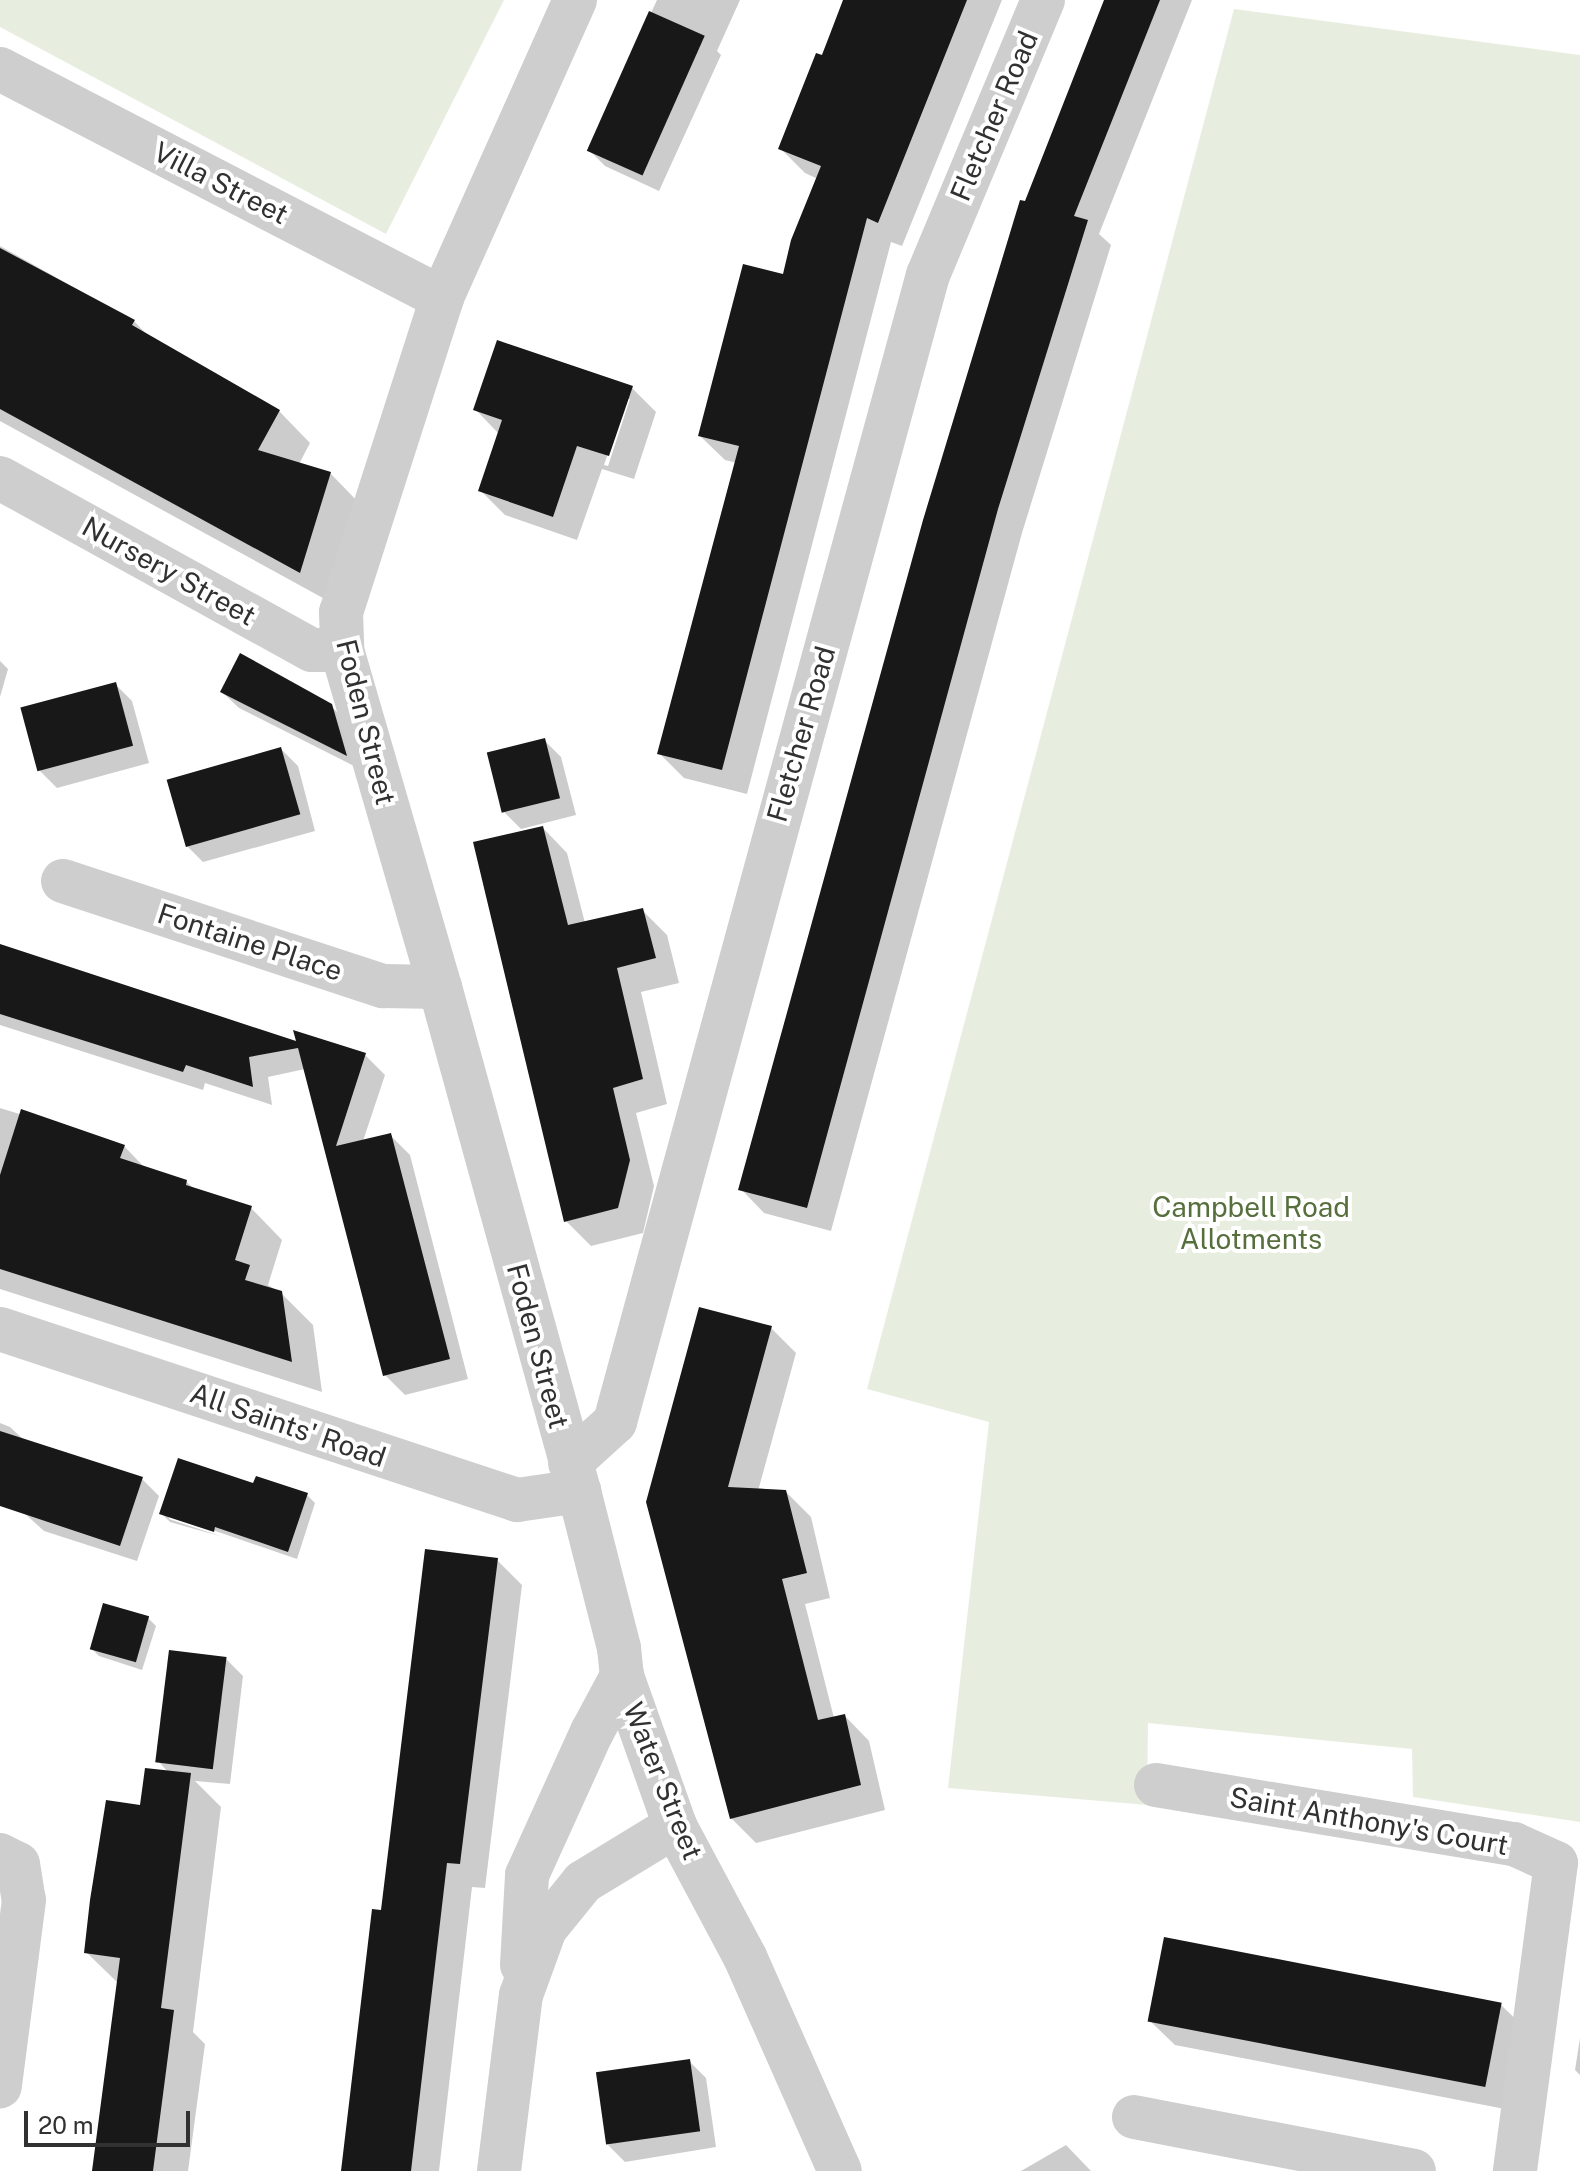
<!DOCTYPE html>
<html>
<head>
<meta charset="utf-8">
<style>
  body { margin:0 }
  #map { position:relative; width:1580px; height:2171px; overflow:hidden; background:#fff; font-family:"Public Sans",sans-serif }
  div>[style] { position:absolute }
  .green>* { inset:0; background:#e8eedf }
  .shadow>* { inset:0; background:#0003 }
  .building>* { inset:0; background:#181818; transform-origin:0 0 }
  .minor>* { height:44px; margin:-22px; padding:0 22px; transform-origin:22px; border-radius:22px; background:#cecece }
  span { translate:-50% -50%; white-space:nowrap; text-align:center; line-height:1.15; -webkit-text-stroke:8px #fff; paint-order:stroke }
  .street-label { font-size:28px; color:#313131 }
  .park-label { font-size:28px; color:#566f3c }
  .scale { position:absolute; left:24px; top:2111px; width:166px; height:36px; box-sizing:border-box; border:4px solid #313131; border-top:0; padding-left:10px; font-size:24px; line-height:28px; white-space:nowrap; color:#313131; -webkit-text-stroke:6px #fff; paint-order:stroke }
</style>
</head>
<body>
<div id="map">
  <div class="green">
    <div style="clip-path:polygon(0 0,504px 0,386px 234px,0 27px)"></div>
    <div style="clip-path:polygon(1234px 9px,1580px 55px,1580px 1822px,1413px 1797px,1412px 1749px,1148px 1723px,1147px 1805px,948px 1788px,989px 1422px,867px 1389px)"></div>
  </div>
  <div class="shadow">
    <div style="clip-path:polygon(657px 0,740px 0,717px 51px,721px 55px,659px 191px,605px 166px,588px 149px)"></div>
    <div style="clip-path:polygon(846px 0,1002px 0,902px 246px,891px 242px,747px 794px,684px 778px,659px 753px,737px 463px,725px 460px,700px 436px,784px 277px,818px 179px,805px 173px,780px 148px)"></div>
    <div style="clip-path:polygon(1106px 0,1192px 0,1099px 234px,1111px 245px,1022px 533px,831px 1231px,764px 1213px,741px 1189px,1026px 203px)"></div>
    <div style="clip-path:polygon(0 246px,134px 321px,150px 338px,279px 411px,310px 443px,299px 464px,330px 473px,361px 505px,332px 603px,0 421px)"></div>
    <div style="clip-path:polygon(evenodd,632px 388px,656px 412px,634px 479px,602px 469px,577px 540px,505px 515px,480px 490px,499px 434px,475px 409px,632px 388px,626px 399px,630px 399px,608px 466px,604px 465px,626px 399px)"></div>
    <div style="clip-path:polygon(0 661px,8px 669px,0 697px)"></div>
    <div style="clip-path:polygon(115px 684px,132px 701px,149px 763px,57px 788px,40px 771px)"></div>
    <div style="clip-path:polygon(222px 692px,330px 705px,348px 723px,362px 770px,239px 708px)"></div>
    <div style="clip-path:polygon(544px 740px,561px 757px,576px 815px,521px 829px,504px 812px)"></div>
    <div style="clip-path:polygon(281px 749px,298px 766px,315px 831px,203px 862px,186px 845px)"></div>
    <div style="clip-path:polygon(543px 828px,567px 853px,585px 923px,642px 910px,667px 935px,679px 983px,641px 992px,667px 1104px,636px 1113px,654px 1186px,643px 1233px,591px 1246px,566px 1221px)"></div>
    <div style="clip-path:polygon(0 958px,299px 1044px,365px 1055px,385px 1075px,363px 1141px,390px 1135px,410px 1155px,468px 1379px,405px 1395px,385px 1375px,305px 1069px,268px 1077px,272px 1105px,205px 1083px,203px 1090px,0 1025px)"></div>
    <div style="clip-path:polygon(0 1108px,124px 1146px,146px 1169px,186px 1181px,195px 1190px,251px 1208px,282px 1240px,268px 1285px,281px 1293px,313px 1325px,322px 1392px,0 1289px)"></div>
    <div style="clip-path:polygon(771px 1328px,796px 1353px,758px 1491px,786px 1492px,811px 1517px,830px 1598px,805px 1604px,834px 1718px,845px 1716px,869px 1741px,885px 1810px,756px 1843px,731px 1818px,648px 1502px)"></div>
    <div style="clip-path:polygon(0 1423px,10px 1427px,25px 1441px,142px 1479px,159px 1496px,137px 1561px,44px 1531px,0 1491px)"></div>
    <div style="clip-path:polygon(255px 1486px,307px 1495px,315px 1503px,297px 1559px,169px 1515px,169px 1519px,223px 1537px,170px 1522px,162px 1514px)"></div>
    <div style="clip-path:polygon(497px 1560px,522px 1585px,485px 1888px,472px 1887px,439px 2171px,345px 2171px,383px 1912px)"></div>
    <div style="clip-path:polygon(148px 1618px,156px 1626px,142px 1670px,99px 1656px,91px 1648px)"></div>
    <div style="clip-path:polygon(226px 1659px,243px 1676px,230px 1784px,195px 1781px,221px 1807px,193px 2032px,205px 2044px,188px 2171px,94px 2171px,119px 1984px,86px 1952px,142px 1807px,169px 1773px,158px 1761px)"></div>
    <div style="clip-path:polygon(1501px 2005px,1526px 2029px,1510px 2110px,1175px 2045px,1150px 2021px)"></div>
    <div style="clip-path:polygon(1580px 2038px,1580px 2075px,1575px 2070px)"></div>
    <div style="clip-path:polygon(689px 2061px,706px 2078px,716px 2147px,625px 2162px,608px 2145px)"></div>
    <div style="clip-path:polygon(1066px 2145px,1091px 2171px,1021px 2171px)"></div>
  </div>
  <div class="building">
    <div style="clip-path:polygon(843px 0,967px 0,878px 223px,867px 218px,722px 770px,657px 754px,739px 446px,698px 436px,743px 264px,783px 274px,791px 240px,821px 166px,778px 149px,816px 53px,822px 55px)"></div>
    <div style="clip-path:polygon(1104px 0,1160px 0,1074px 216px,1088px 220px,998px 509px,807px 1208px,738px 1190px,923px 520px,1020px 200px,1025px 201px)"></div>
    <div style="left:649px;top:11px;width:61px;height:153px;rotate:24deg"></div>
    <div style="clip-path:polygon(0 248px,135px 320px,132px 325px,280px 410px,258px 450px,331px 472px,300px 573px,0 409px)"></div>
    <div style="clip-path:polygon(497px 340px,633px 386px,609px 456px,577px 446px,553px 517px,478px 491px,502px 420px,473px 410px)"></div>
    <div style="clip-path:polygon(240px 653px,332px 704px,347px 756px,220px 692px)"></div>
    <div style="left:116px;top:682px;width:66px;height:99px;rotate:75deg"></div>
    <div style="left:545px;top:738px;width:62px;height:60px;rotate:76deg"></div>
    <div style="left:281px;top:747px;width:70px;height:119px;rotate:74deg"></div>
    <div style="clip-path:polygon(543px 826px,568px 925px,643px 908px,656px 958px,617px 968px,643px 1079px,613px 1088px,630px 1160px,618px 1208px,564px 1222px,473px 842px)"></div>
    <div style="clip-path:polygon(0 944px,296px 1041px,293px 1030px,366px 1053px,336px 1146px,391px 1133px,450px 1359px,383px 1376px,298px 1048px,249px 1057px,253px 1087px,186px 1065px,183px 1072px,0 1014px)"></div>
    <div style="clip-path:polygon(21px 1109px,125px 1145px,120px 1158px,187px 1180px,186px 1185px,252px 1206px,235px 1260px,250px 1265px,245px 1280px,282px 1291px,292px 1362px,0 1269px,0 1175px)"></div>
    <div style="clip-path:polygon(699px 1307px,772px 1326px,728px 1487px,786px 1490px,807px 1573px,782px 1579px,818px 1720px,845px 1714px,861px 1785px,730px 1819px,646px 1502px)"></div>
    <div style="clip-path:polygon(0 1431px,143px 1477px,120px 1546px,0 1506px)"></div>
    <div style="clip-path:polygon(178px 1458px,253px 1483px,256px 1476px,308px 1493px,288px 1552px,215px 1527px,214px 1532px,159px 1514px)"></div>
    <div style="clip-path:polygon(425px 1549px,498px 1558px,460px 1864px,447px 1863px,411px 2171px,341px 2171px,372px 1909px,381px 1910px)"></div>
    <div style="left:103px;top:1603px;width:48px;height:48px;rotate:16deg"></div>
    <div style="left:169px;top:1650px;width:58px;height:113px;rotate:7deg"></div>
    <div style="clip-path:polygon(145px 1768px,191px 1773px,161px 2008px,174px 2010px,153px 2171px,92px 2171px,120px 1958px,84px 1953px,90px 1900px,106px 1800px,140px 1805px)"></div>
    <div style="left:1164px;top:1937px;width:344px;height:86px;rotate:11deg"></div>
    <div style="left:690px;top:2059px;width:73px;height:95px;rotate:82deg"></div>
  </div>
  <div class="minor">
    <div style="left:575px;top:0;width:326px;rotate:114.1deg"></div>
    <div style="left:442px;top:298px;width:330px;rotate:107.8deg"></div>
    <div style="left:341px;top:612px;width:38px;rotate:88deg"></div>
    <div style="left:342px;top:650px;width:351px;rotate:73.8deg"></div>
    <div style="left:440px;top:987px;width:523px;rotate:74.58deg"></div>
    <div style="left:579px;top:1491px;width:162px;rotate:75.7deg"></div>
    <div style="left:619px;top:1648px;width:28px;rotate:84deg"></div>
    <div style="left:622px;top:1676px;width:159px;rotate:70.5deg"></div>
    <div style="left:675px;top:1826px;width:149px;rotate:61.9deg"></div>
    <div style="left:745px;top:1957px;width:234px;rotate:66.1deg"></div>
    <div style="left:0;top:69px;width:498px;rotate:27.4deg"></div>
    <div style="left:0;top:478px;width:356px;rotate:28.9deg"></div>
    <div style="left:312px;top:650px;width:30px"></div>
    <div style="left:63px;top:881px;width:337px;rotate:18.2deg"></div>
    <div style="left:383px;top:986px;width:57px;rotate:1deg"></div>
    <div style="left:0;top:1329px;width:545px;rotate:18.3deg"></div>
    <div style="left:517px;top:1500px;width:63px;rotate:-8.3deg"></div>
    <div style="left:570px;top:1463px;width:61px;rotate:-42.3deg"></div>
    <div style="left:615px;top:1422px;width:1189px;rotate:-74.74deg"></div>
    <div style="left:928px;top:275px;width:298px;rotate:-67.3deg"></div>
    <div style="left:1156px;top:1785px;width:363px;rotate:9.4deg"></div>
    <div style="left:1514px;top:1844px;width:46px;rotate:24.3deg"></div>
    <div style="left:1556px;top:1863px;width:311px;rotate:97.6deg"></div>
    <div style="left:0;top:1855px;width:20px;rotate:27deg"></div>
    <div style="left:18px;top:1864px;width:36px;rotate:81deg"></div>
    <div style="left:24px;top:1900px;width:188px;rotate:97.4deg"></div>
    <div style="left:522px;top:1965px;width:90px;rotate:-86.8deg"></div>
    <div style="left:527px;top:1875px;width:157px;rotate:-65.6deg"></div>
    <div style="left:592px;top:1732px;width:64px;rotate:-61.8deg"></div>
    <div style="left:1134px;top:2117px;width:285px;rotate:10.9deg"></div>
    <div style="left:499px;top:2171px;width:177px;rotate:-82.9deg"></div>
    <div style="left:521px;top:1995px;width:70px;rotate:-70deg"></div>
    <div style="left:545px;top:1929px;width:60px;rotate:-51deg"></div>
    <div style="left:583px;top:1882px;width:108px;rotate:-31.3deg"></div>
  </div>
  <div class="street-label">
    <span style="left:994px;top:116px;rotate:-67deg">Fletcher Road</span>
    <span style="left:221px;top:183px;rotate:27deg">Villa Street</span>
    <span style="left:169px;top:571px;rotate:29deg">Nursery Street</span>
    <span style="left:366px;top:722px;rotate:76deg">Foden Street</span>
    <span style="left:801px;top:734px;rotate:-74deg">Fletcher Road</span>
    <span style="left:250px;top:942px;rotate:18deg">Fontaine Place</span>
    <span style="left:538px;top:1346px;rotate:75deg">Foden Street</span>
    <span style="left:288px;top:1425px;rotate:19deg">All Saints' Road</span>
    <span style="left:663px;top:1781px;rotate:68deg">Water Street</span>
    <span style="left:1369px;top:1821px;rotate:10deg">Saint Anthony's Court</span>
  </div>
  <div class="park-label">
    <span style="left:1251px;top:1223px">Campbell Road<br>Allotments</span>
  </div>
  <div class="scale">20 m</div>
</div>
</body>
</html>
